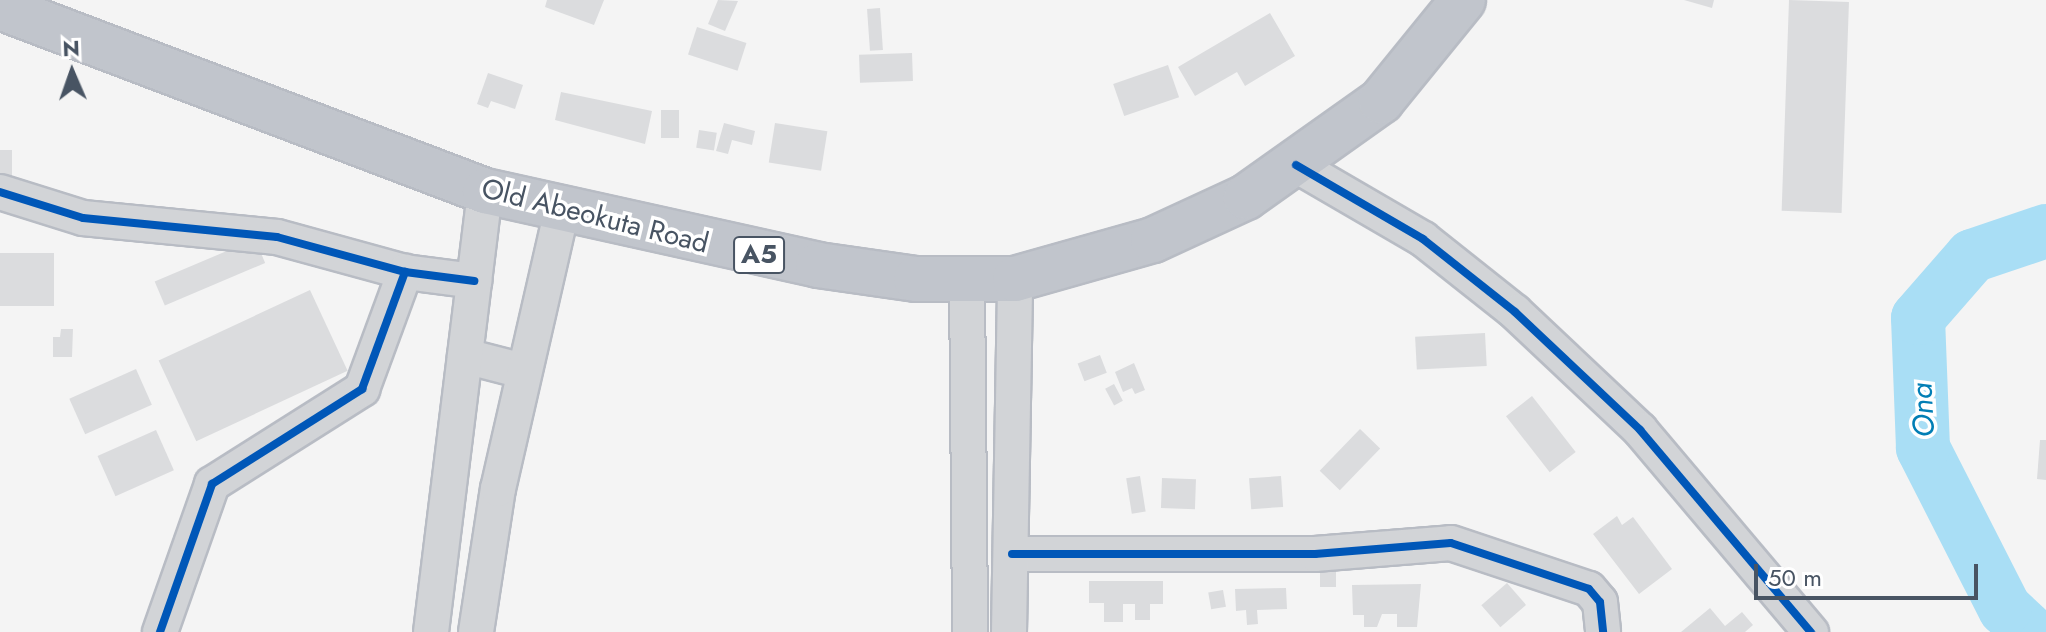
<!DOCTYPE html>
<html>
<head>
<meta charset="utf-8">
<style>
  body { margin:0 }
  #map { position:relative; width:2046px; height:632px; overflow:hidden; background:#f4f4f4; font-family:Jost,sans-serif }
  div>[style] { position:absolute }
  .river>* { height:54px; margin:-27px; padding:0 27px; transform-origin:27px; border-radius:27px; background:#a9def5 }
  .building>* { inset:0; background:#dbdcde; transform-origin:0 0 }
  .roads { filter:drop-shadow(2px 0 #b8bcc4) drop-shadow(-2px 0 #b8bcc4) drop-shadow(0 2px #b8bcc4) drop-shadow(0 -2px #b8bcc4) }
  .street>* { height:34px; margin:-17px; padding:0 17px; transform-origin:17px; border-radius:17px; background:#d2d4d7 }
  .highway>* { height:44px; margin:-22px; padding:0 22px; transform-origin:22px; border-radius:22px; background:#c1c5cc }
  .cycleway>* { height:8px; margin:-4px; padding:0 4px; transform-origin:4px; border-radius:4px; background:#0057b8 }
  span { translate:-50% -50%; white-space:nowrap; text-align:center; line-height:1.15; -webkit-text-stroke:7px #fff; paint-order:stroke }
  .shield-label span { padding:2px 6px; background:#fff; border:2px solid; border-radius:6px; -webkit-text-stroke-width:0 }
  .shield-label { font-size:26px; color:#485463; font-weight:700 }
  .street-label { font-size:28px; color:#485463 }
  .water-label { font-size:30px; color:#017eb5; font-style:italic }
  .north { position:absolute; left:32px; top:32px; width:80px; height:80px; -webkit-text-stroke:6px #fff; paint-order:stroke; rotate:358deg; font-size:22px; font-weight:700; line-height:32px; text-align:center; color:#485463 }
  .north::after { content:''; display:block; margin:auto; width:28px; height:36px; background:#485463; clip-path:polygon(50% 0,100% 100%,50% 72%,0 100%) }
  .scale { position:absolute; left:1754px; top:564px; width:224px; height:36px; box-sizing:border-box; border:4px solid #485463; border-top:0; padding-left:10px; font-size:24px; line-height:28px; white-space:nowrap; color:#485463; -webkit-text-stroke:6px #fff; paint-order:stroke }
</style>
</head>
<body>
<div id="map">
  <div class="river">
    <div style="left:2030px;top:632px;width:34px;rotate:-137deg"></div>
    <div style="left:2005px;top:609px;width:181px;rotate:-117deg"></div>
    <div style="left:1923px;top:448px;width:130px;rotate:-92.2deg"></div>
    <div style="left:1918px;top:318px;width:82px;rotate:-48.9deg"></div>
    <div style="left:1972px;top:256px;width:78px;rotate:-18.7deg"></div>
  </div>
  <div class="building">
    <div style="clip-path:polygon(547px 0,604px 0,594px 25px,545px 7px)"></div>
    <div style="clip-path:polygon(718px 0,738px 1px,725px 31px,708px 24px)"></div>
    <div style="clip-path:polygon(1684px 0,1714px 0,1712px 8px)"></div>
    <div style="left:1789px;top:0;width:60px;height:211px;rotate:2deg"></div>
    <div style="left:880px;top:8px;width:42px;height:13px;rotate:86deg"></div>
    <div style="clip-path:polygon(1270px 13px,1295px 56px,1245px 86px,1237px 72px,1195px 96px,1178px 67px)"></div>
    <div style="left:697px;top:27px;width:52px;height:29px;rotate:18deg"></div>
    <div style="left:912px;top:53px;width:28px;height:53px;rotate:88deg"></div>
    <div style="left:1168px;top:65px;width:34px;height:58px;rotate:71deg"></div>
    <div style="clip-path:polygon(488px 73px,523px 85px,515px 109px,491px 101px,488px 108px,477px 104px)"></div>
    <div style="clip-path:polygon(561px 92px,652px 111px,645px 144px,555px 120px)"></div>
    <div style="left:661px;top:110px;width:18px;height:28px"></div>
    <div style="clip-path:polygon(724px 123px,755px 131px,752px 145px,732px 140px,728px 154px,716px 151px)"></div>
    <div style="left:775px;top:123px;width:53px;height:40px;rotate:9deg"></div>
    <div style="left:699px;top:130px;width:18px;height:18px;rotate:9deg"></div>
    <div style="left:0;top:150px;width:12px;height:28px"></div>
    <div style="left:255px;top:239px;width:26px;height:109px;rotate:67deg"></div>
    <div style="left:0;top:253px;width:54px;height:53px"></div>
    <div style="left:310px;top:290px;width:89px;height:167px;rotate:65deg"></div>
    <div style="clip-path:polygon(61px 329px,73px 329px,72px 357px,53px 357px,53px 337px,60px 337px)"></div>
    <div style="left:1485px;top:333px;width:33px;height:70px;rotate:87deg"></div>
    <div style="left:1100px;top:355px;width:19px;height:24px;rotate:69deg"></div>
    <div style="clip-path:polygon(1134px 363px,1145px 390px,1135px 394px,1132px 388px,1123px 392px,1115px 372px)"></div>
    <div style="left:136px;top:369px;width:39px;height:73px;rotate:66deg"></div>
    <div style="left:1114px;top:384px;width:19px;height:10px;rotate:62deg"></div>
    <div style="left:1532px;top:396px;width:71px;height:33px;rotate:52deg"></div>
    <div style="left:1360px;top:429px;width:28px;height:58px;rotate:44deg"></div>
    <div style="left:156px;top:430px;width:44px;height:64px;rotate:66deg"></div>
    <div style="clip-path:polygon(2040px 440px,2046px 440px,2046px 480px,2037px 479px)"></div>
    <div style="left:1140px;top:476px;width:36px;height:14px;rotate:81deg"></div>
    <div style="left:1281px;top:476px;width:31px;height:32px;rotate:86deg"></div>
    <div style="left:1162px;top:478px;width:34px;height:30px;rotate:2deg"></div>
    <div style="clip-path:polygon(1617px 516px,1622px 525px,1633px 517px,1672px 569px,1639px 594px,1593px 534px)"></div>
    <div style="left:1320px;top:563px;width:16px;height:24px"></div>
    <div style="clip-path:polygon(1089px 581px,1163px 581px,1163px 604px,1150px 604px,1150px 620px,1135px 620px,1135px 604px,1123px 604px,1123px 622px,1104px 622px,1104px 603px,1089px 603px)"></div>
    <div style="left:1507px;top:583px;width:29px;height:34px;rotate:49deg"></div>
    <div style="clip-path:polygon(1421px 584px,1417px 627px,1397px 627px,1397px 614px,1382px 614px,1377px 627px,1364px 627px,1364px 615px,1353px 615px,1352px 585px)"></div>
    <div style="clip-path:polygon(1286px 588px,1287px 609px,1257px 610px,1258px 624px,1247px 625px,1246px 610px,1236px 611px,1235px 589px)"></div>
    <div style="left:1223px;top:590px;width:17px;height:15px;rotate:80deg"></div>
    <div style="clip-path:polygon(1710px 608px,1725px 626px,1742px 612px,1753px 625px,1745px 632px,1681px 632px)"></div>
  </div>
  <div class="roads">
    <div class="street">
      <div style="left:1296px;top:165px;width:147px;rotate:30.2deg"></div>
      <div style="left:1423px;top:239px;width:117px;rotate:38.4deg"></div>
      <div style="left:1515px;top:312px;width:172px;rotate:43.3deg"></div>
      <div style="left:1640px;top:430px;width:265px;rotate:49.8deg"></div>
      <div style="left:0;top:192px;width:87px;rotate:17.4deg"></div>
      <div style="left:83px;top:218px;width:195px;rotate:5.6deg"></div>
      <div style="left:277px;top:237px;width:133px;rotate:15.3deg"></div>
      <div style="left:405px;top:272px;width:70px;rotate:7.4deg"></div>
      <div style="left:967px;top:279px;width:353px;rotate:89.5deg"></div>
      <div style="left:465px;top:356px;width:60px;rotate:14.5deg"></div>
      <div style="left:1012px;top:554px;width:303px"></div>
      <div style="left:1315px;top:554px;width:136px;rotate:-4.6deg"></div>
      <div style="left:1451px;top:543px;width:145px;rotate:18.4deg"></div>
      <div style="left:1589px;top:589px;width:17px;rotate:50deg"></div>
      <div style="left:1600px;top:602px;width:30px;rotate:84deg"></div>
      <div style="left:160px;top:632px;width:157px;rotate:-70.6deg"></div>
      <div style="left:212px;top:484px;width:178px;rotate:-32.3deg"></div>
      <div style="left:362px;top:389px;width:125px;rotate:-69.8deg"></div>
      <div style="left:431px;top:632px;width:444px;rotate:-83deg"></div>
      <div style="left:476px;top:632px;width:145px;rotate:-81.3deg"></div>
      <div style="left:498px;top:489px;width:287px;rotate:-77.1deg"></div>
      <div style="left:1009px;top:632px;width:353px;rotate:-89deg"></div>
    </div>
    <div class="highway">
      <div style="left:0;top:7px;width:519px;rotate:20.78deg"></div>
      <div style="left:485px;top:191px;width:341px;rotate:12.5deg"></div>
      <div style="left:818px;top:265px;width:99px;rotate:8.1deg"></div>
      <div style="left:916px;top:279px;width:99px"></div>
      <div style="left:1015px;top:279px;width:143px;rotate:-15.8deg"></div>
      <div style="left:1153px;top:240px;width:102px;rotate:-24.8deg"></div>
      <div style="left:1246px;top:197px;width:166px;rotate:-35.4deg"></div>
      <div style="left:1381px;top:101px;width:130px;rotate:-50.9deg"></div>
    </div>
  </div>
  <div class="cycleway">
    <div style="left:1296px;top:165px;width:147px;rotate:30.2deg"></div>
    <div style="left:1423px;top:239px;width:117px;rotate:38.4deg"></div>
    <div style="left:1515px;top:312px;width:172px;rotate:43.3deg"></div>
    <div style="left:1640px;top:430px;width:265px;rotate:49.8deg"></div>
    <div style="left:0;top:192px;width:87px;rotate:17.4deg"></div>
    <div style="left:83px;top:218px;width:195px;rotate:5.6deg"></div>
    <div style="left:277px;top:237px;width:133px;rotate:15.3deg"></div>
    <div style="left:405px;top:272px;width:70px;rotate:7.4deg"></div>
    <div style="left:1012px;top:554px;width:303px"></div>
    <div style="left:1315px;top:554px;width:136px;rotate:-4.6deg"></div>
    <div style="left:1451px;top:543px;width:145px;rotate:18.4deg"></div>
    <div style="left:1589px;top:589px;width:17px;rotate:50deg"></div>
    <div style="left:1600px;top:602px;width:30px;rotate:84deg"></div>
    <div style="left:160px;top:632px;width:157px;rotate:-70.6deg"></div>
    <div style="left:212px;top:484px;width:178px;rotate:-32.3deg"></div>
    <div style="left:362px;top:389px;width:125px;rotate:-69.8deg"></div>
  </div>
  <div class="shield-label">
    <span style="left:759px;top:255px">A5</span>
  </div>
  <div class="street-label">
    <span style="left:595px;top:216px;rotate:14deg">Old Abeokuta Road</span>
  </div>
  <div class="water-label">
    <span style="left:1923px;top:410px;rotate:-93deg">Ona</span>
  </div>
  <div class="north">N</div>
  <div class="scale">50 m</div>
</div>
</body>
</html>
